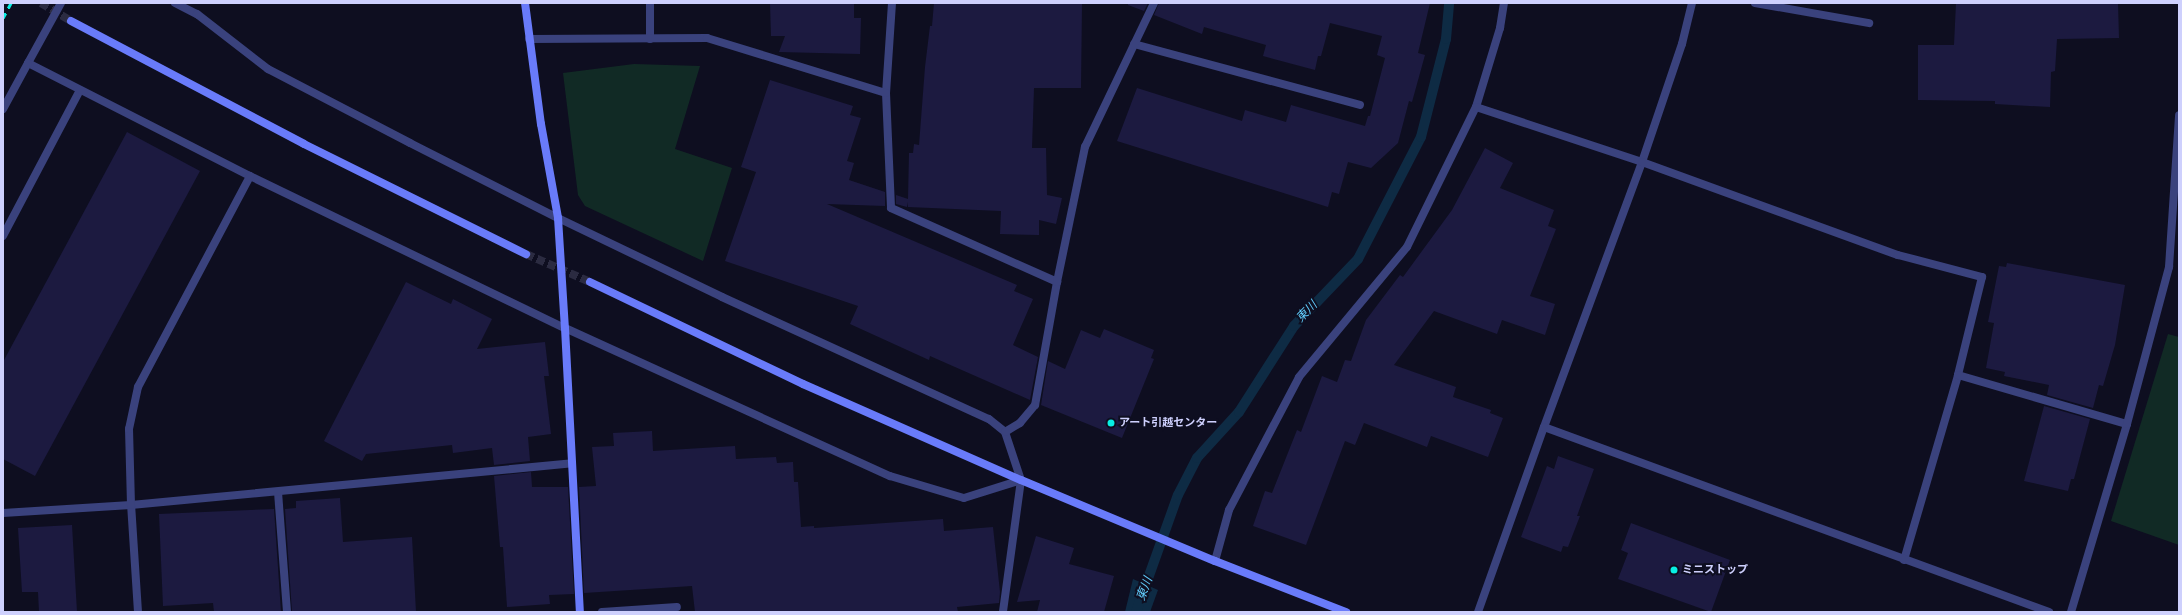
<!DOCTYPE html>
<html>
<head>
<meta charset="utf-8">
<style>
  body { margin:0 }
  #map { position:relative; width:2182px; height:615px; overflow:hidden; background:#0e0e20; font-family:Rubik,"Noto Sans JP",sans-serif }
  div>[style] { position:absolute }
  .green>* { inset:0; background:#112a25 }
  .water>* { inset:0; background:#0e2b44 }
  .stream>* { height:10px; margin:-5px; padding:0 5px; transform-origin:5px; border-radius:5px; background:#0e2b44 }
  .building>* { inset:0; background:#1c1a40 }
  .secondary-tunnel>* { height:8px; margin-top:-4px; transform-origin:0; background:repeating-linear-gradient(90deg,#2b2b41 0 8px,transparent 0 12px) }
  .lane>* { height:8px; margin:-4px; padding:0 4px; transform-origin:4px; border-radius:4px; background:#3a427d }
  .street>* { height:8px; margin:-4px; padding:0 4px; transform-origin:4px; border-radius:4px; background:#3a427d }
  .secondary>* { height:8px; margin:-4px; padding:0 4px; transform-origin:4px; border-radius:4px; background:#697bfa }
  .rail>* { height:3px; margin-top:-1.5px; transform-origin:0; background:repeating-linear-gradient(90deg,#08efe3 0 6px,transparent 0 11px) }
  .secondary-bridge>* { height:8px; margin:-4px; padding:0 4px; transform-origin:4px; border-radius:4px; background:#697bfa }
  .dots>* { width:11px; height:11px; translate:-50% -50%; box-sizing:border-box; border:2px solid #0e0e20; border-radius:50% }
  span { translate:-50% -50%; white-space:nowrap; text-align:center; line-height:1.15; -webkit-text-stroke:4px #0e0e20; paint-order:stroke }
  .poi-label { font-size:11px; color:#ced0fd; font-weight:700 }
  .left { translate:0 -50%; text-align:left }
  .water-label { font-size:12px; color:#60caf9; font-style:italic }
  .frame { position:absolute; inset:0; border:4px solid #ced0fd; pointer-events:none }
</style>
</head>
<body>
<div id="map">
  <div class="green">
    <div style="clip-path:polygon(634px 64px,700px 66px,675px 149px,732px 168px,703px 261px,585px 206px,578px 195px,563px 73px)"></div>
    <div style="clip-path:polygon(2168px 334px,2179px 337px,2179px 545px,2111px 521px)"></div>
  </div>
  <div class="water">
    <div style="clip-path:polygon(1133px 579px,1158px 590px,1150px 612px,1125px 612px)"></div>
  </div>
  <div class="stream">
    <div style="left:1136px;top:612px;width:124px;rotate:-70.3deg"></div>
    <div style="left:1178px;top:495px;width:42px;rotate:-62.8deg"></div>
    <div style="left:1197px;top:458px;width:62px;rotate:-47.6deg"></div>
    <div style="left:1239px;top:412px;width:102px;rotate:-57.4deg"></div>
    <div style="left:1294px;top:326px;width:93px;rotate:-46.3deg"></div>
    <div style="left:1358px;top:259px;width:137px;rotate:-62.7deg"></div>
    <div style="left:1421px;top:137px;width:101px;rotate:-75.7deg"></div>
    <div style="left:1446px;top:39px;width:36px;rotate:-85deg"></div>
  </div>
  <div class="building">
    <div style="clip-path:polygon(770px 3px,854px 3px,854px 18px,861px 18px,860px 54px,779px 52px,785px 36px,771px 36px)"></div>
    <div style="clip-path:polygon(934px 3px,1082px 3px,1081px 88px,1034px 88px,1032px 148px,1046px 148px,1047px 195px,1062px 198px,1056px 224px,1039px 220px,1039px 235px,1000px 234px,1001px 211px,908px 207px,908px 202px,907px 207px,896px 204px,896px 195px,908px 199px,909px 153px,913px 153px,914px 144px,919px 145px,925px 67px,930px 26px,932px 26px)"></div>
    <div style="clip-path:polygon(1128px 3px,1148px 3px,1144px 11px,1128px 5px)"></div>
    <div style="clip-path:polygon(1159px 3px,1430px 3px,1418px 53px,1425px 55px,1412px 102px,1409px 101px,1398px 143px,1371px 168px,1348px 162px,1339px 194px,1332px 192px,1328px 207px,1117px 141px,1137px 88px,1242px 121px,1245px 110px,1286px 122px,1291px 105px,1365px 126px,1368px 116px,1370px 116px,1385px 58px,1377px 55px,1382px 36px,1330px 23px,1321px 56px,1318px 56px,1315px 70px,1263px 56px,1266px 45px,1204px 27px,1202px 34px,1154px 15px)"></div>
    <div style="clip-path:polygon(1956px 3px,2118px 3px,2119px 38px,2057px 39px,2055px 71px,2051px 72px,2050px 107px,1995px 104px,1995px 101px,1918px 100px,1918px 45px,1954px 45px)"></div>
    <div style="clip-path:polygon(770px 80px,853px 106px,850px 115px,861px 118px,847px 161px,854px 163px,849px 180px,885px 192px,885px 206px,827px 204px,1017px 285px,1014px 291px,1033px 299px,1013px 345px,1038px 357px,1030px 400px,930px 356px,929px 360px,850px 324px,858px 306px,725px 261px,756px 172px,741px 167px)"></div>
    <div style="clip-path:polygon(127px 132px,200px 171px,35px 476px,3px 459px,3px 362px)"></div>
    <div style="clip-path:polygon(1485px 148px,1513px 163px,1500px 188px,1554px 210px,1548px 226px,1556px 229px,1530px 296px,1555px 304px,1545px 335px,1502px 320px,1497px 334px,1434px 311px,1394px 365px,1456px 387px,1453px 397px,1491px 410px,1490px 413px,1503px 418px,1488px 457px,1431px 436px,1427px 447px,1364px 423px,1355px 445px,1345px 441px,1306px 545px,1253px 526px,1265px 491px,1272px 493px,1297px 430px,1301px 432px,1322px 376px,1337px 382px,1345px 360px,1351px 361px,1366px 320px,1400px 275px,1403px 277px,1452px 210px)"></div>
    <div style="clip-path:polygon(2007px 263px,2125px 285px,2115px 345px,2103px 386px,2099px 385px,2093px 408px,2047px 395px,2049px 385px,2004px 376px,2005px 372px,1986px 368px,1994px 323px,1988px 322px,1999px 266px,2006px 267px)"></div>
    <div style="clip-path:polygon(406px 282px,451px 304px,453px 299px,492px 319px,477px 349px,545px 342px,549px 376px,544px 376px,551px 434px,528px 437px,530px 461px,494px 465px,492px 448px,453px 453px,452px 445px,366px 454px,362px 461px,324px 441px)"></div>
    <div style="clip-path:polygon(1104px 329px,1154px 350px,1151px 358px,1154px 359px,1122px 438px,1041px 405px,1048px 361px,1065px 369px,1081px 330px,1100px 338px)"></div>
    <div style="clip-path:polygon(2044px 406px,2090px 419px,2074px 479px,2071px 479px,2068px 491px,2024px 481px)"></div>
    <div style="clip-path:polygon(652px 431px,653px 451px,735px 446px,736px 459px,776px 457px,777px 463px,793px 462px,794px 482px,798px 482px,801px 527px,814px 526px,814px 528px,943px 519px,944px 531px,993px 527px,1000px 592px,999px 603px,957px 607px,958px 612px,695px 612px,692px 586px,584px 593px,579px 487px,596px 486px,592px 447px,614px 446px,613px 433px)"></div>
    <div style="clip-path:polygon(1558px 456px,1594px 469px,1577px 516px,1580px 516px,1568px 547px,1563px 546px,1561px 552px,1521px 537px,1547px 466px,1554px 469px)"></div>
    <div style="clip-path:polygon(531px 472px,532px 487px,568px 487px,574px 594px,549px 595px,550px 604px,507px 607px,503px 547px,500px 547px,494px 476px)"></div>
    <div style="clip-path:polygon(340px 498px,343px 542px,412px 537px,416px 612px,292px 612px,285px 509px,296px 508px,296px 501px)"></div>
    <div style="clip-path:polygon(274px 509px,281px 612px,214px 612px,213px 603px,163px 606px,159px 514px)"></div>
    <div style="clip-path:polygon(1631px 523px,1730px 560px,1711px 612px,1618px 579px,1628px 553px,1621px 550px)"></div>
    <div style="clip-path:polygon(72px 525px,77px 612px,39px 612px,38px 592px,22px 592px,18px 528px)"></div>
    <div style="clip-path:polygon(1036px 536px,1074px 548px,1069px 564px,1114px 576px,1104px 612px,1037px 612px,1040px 600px,1017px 602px)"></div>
  </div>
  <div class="secondary-tunnel">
    <div style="left:41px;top:3px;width:35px;rotate:31deg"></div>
    <div style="left:526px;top:254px;width:70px;rotate:23.6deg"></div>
  </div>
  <div class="lane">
    <div style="left:1755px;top:3px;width:116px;rotate:10deg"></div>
    <div style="left:3px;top:236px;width:165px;rotate:-62.2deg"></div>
  </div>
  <div class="street">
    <div style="left:61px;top:3px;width:68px;rotate:118.8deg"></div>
    <div style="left:28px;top:63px;width:249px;rotate:27deg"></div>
    <div style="left:250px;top:176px;width:350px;rotate:25.8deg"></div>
    <div style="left:565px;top:328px;width:357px;rotate:24.5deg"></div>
    <div style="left:890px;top:476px;width:77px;rotate:16.6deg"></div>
    <div style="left:964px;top:498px;width:60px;rotate:-17.5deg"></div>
    <div style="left:175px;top:3px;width:25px;rotate:27deg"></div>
    <div style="left:197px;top:14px;width:90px;rotate:37.8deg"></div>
    <div style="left:268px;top:69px;width:160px;rotate:27.5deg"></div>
    <div style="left:410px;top:143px;width:166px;rotate:26.9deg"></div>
    <div style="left:558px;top:218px;width:182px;rotate:25.7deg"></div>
    <div style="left:722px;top:297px;width:294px;rotate:24.6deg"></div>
    <div style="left:989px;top:419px;width:21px;rotate:39deg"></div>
    <div style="left:1005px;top:432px;width:51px;rotate:71.6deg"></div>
    <div style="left:1021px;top:480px;width:133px;rotate:97.8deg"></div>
    <div style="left:650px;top:3px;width:36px;rotate:90deg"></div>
    <div style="left:892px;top:3px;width:90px;rotate:93.8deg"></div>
    <div style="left:886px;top:93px;width:115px;rotate:87.5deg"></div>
    <div style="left:891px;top:208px;width:182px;rotate:24deg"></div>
    <div style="left:1057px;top:282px;width:125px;rotate:100.1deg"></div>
    <div style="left:1035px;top:405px;width:23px;rotate:130deg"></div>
    <div style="left:1020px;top:423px;width:17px;rotate:149deg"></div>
    <div style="left:529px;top:39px;width:178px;rotate:-0.3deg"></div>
    <div style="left:707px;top:38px;width:187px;rotate:17.1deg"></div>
    <div style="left:1134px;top:44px;width:234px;rotate:15.1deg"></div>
    <div style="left:1476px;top:107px;width:83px;rotate:-73.1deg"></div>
    <div style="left:1500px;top:28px;width:25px;rotate:-81deg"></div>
    <div style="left:3px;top:109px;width:52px;rotate:-61.5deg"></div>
    <div style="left:1057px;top:282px;width:138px;rotate:-78.3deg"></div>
    <div style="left:1085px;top:147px;width:160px;rotate:-64.4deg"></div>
    <div style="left:1544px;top:427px;width:283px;rotate:-69.7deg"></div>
    <div style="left:1642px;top:162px;width:125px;rotate:-71.3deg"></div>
    <div style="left:1682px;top:44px;width:42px;rotate:-76.3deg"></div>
    <div style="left:278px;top:492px;width:120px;rotate:85.7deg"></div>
    <div style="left:3px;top:513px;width:128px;rotate:-3.6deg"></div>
    <div style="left:131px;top:505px;width:443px;rotate:-5.4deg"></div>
    <div style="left:1904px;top:560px;width:193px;rotate:-73.7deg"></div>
    <div style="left:1215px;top:561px;width:53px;rotate:-74.6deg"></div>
    <div style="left:1229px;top:510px;width:150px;rotate:-62.2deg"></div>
    <div style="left:1299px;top:377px;width:169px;rotate:-50.3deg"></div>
    <div style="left:1407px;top:247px;width:156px;rotate:-63.8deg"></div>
    <div style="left:1476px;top:107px;width:175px;rotate:18.3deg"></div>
    <div style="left:1642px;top:162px;width:272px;rotate:20deg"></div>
    <div style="left:1898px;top:255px;width:87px;rotate:14.7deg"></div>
    <div style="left:1982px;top:277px;width:101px;rotate:103.8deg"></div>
    <div style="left:1958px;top:375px;width:176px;rotate:16.2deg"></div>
    <div style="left:138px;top:612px;width:107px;rotate:-93.7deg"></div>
    <div style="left:131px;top:505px;width:76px;rotate:-91.5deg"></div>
    <div style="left:129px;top:429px;width:43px;rotate:-77.9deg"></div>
    <div style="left:138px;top:387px;width:239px;rotate:-62deg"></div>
    <div style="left:602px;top:612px;width:75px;rotate:-3.8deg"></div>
    <div style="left:1478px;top:612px;width:196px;rotate:-70.4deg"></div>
    <div style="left:1544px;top:427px;width:538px;rotate:20.12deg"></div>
    <div style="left:2071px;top:612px;width:196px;rotate:-73.4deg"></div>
    <div style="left:2127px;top:424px;width:163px;rotate:-75deg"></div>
    <div style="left:2169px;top:267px;width:152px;rotate:-86.2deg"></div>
  </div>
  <div class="secondary">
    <div style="left:525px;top:3px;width:122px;rotate:82.5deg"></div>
    <div style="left:541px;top:124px;width:96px;rotate:79.7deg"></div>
    <div style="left:71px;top:21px;width:263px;rotate:27.8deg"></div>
    <div style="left:304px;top:144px;width:248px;rotate:26.4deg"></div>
    <div style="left:590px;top:282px;width:236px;rotate:25.6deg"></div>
    <div style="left:803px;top:384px;width:238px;rotate:23.8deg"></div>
    <div style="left:1021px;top:480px;width:210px;rotate:22.7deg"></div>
    <div style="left:1215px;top:561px;width:141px;rotate:21.3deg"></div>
    <div style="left:565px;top:328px;width:284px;rotate:87deg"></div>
  </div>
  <div class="rail">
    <div style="left:3px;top:18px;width:17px;rotate:-62deg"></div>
  </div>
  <div class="secondary-bridge">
    <div style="left:558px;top:218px;width:110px;rotate:86.4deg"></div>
  </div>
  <div class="dots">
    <div style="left:1111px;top:423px;background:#08efe3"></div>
    <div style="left:1674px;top:570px;background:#08efe3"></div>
  </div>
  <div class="poi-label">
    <span class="left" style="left:1119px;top:423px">アート引越センター</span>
    <span class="left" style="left:1682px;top:570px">ミニストップ</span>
  </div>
  <div class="water-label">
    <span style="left:1307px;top:312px;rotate:-46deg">東川</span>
    <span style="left:1145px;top:589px;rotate:-70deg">東川</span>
  </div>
  <div class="frame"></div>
</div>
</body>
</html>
